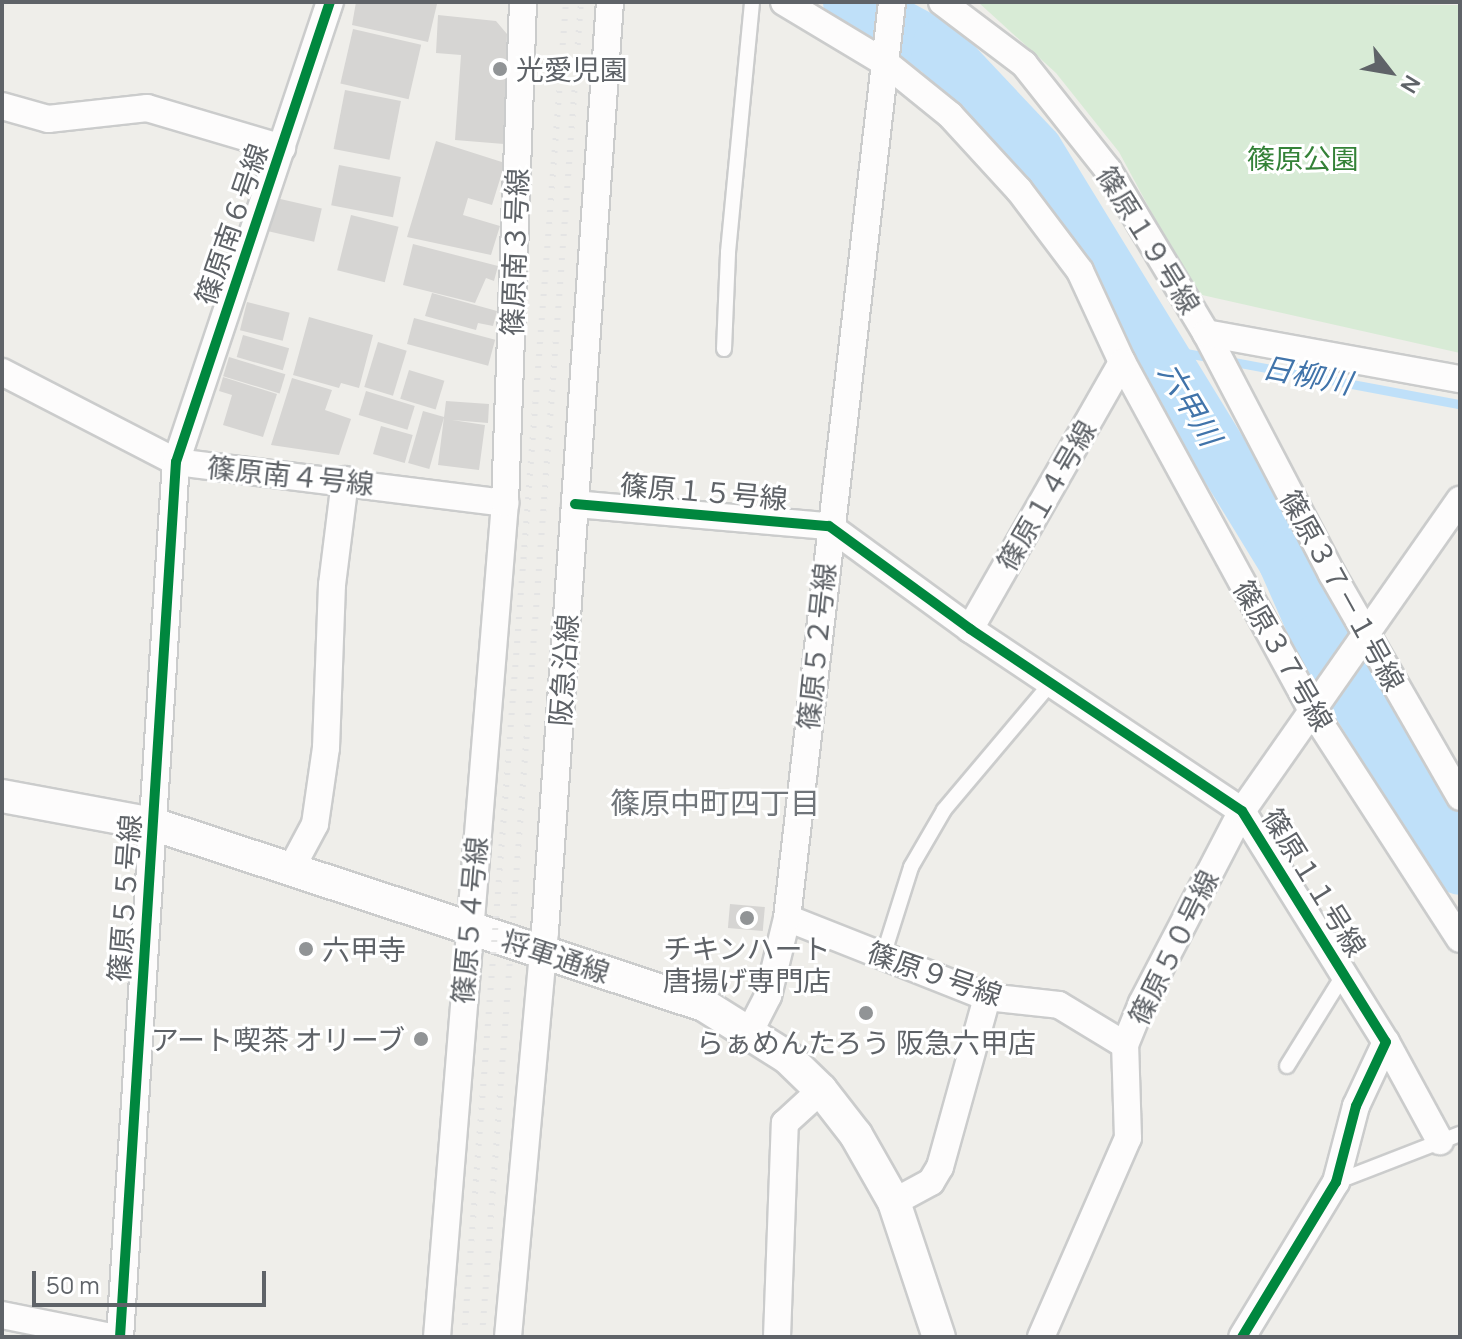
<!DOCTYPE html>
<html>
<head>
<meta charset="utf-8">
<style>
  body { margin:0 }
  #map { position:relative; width:1462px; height:1339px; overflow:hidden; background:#efeeea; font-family:Manrope,"Noto Sans JP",sans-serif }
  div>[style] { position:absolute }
  .green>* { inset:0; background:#d8ebd6 }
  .stream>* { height:9px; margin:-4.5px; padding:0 4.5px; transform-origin:4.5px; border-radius:4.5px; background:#bfe0f9 }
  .river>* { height:56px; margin:-28px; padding:0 28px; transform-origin:28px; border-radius:28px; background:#bfe0f9 }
  .building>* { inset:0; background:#d6d5d3; transform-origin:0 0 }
  .roads { filter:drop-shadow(2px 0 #cbcccc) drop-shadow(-2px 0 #cbcccc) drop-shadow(0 2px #cbcccc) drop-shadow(0 -2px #cbcccc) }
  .service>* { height:14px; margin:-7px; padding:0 7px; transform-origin:7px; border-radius:7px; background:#fdfcfc }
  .minor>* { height:26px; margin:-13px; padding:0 13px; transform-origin:13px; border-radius:13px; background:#fdfcfc }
  .tertiary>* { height:32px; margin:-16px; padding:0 16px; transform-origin:16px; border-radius:16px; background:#fdfcfc }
  .rail>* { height:6px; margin-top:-3px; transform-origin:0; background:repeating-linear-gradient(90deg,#e4e4e4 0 2px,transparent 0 12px) }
  .cycleway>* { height:10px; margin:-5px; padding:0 5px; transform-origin:5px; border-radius:5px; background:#00873e }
  .dots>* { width:22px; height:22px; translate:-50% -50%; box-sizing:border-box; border:4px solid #fff; border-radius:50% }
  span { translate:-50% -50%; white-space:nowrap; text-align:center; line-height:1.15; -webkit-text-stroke:6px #fff; paint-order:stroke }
  .poi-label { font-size:28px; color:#5f6368 }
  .left { translate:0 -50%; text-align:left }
  .right { translate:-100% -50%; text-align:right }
  .park-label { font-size:28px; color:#348238 }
  .street-label { font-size:28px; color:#5f6368 }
  .water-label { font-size:30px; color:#4174aa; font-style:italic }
  .neighbourhood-label { font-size:30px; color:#70757a }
  .frame { position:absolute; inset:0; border:4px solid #5f6368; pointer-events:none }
  .north { position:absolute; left:1350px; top:32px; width:80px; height:80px; -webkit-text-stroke:6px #fff; paint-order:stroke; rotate:121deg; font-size:22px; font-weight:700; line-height:32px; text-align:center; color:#5f6368 }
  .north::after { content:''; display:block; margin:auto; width:28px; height:36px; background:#5f6368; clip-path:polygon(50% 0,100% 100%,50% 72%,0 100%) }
  .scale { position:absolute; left:32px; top:1271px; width:234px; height:36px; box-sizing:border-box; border:4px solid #5f6368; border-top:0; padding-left:10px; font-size:24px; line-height:28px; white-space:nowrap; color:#5f6368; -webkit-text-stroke:6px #fff; paint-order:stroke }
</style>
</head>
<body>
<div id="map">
  <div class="green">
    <div style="clip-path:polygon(978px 2px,1460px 5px,1460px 353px,1202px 295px,1190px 284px,1119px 152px,1056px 73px)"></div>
  </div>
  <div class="stream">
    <div style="left:1154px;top:347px;width:311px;rotate:10.6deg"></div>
  </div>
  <div class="river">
    <div style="left:851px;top:2px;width:100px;rotate:28.1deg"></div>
    <div style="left:939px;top:49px;width:140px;rotate:46.7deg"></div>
    <div style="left:1035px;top:151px;width:481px;rotate:58.5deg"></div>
    <div style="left:1286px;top:561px;width:86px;rotate:66.1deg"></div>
    <div style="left:1321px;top:640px;width:266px;rotate:58.5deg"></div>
  </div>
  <div class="building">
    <div style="clip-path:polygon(356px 2px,437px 4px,428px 42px,352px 25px)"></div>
    <div style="clip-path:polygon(438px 15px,496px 21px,507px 34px,504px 144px,455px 140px,461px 55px,436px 53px)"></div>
    <div style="left:353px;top:29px;width:70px;height:56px;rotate:13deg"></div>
    <div style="left:345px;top:90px;width:57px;height:60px;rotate:11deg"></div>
    <div style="clip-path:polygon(436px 141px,505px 163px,492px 205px,468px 198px,463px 215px,500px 226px,491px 255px,407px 237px)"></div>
    <div style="left:339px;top:165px;width:63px;height:41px;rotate:11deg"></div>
    <div style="left:276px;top:198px;width:47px;height:34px;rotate:13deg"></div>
    <div style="left:351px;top:215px;width:49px;height:57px;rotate:14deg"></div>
    <div style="clip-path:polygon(413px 244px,498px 266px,494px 281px,486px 278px,475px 303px,403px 285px)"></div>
    <div style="clip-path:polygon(432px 293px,497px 311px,493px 326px,478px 323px,476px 330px,425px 316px)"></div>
    <div style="left:247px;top:302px;width:44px;height:29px;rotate:14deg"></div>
    <div style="clip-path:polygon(309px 317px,373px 335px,359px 388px,341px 383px,339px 388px,293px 375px)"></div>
    <div style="left:414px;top:318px;width:84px;height:27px;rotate:15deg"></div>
    <div style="left:243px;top:335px;width:48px;height:23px;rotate:16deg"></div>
    <div style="left:378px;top:342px;width:30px;height:47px;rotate:17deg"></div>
    <div style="left:229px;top:357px;width:59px;height:20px;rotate:17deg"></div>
    <div style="left:409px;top:370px;width:37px;height:30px;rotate:17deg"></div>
    <div style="clip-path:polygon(223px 377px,277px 394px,263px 437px,223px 425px,232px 395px,219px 391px)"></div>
    <div style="clip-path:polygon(292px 378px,332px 390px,325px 410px,351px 419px,339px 455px,271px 445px)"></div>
    <div style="left:366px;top:391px;width:51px;height:25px;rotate:17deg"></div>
    <div style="clip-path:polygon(446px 401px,489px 404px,488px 423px,452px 420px,485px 425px,479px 470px,438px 465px)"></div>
    <div style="left:423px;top:411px;width:22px;height:54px;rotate:16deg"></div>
    <div style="left:381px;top:426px;width:33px;height:29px;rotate:16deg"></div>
    <div style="left:730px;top:904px;width:35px;height:24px;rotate:5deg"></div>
  </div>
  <div class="roads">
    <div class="service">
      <div style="left:724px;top:349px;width:97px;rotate:-87.6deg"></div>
      <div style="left:728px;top:252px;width:251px;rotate:-84.5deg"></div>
      <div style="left:883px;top:956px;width:93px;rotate:-72.5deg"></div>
      <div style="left:911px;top:867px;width:66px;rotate:-59.9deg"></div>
      <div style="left:944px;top:810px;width:166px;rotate:-49.9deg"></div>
      <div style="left:1287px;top:1066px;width:108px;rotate:-58.2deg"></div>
      <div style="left:1336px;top:1182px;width:133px;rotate:-21.2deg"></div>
    </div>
    <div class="minor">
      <div style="left:784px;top:2px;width:120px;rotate:31deg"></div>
      <div style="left:887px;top:64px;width:81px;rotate:39deg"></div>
      <div style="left:950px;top:115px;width:102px;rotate:47.4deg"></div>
      <div style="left:1019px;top:190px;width:101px;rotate:53deg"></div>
      <div style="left:1080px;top:271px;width:100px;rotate:65.2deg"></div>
      <div style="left:1122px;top:362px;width:399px;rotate:61.4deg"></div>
      <div style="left:1313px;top:712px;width:270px;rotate:57.1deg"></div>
      <div style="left:942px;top:2px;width:103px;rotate:37.1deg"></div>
      <div style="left:1024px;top:64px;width:135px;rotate:51.6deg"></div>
      <div style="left:1108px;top:170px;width:190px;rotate:59deg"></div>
      <div style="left:1206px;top:333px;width:272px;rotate:62.4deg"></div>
      <div style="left:1332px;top:574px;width:257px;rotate:60.1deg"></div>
      <div style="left:2px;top:106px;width:48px;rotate:15.8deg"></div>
      <div style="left:48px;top:119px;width:100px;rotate:-6.3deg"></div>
      <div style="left:147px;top:108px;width:141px;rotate:16.5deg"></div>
      <div style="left:1206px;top:333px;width:258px;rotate:10.3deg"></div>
      <div style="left:2px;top:372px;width:196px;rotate:27.3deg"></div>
      <div style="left:176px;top:462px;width:332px;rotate:7.1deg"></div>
      <div style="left:575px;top:504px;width:255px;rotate:5deg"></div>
      <div style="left:829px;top:526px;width:175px;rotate:36.1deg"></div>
      <div style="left:970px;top:629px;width:327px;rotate:33.8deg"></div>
      <div style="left:1242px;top:811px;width:272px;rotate:58.1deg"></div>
      <div style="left:1386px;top:1042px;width:71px;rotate:115.1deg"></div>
      <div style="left:1356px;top:1106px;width:79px;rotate:104.7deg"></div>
      <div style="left:1336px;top:1182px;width:181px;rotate:121.2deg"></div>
      <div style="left:970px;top:629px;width:307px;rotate:-60.3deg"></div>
      <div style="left:291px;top:869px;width:51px;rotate:-61.9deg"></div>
      <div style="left:315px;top:824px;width:77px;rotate:-81.8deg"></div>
      <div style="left:326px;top:748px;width:163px;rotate:-87.9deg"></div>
      <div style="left:332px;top:585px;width:106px;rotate:-82.9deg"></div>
      <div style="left:787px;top:918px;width:215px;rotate:21.6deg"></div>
      <div style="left:987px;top:997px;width:72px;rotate:6.3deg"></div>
      <div style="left:1059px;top:1005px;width:77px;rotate:31.2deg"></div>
      <div style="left:749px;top:1033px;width:42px;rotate:-62.8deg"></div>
      <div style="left:768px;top:996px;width:80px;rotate:-76.3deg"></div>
      <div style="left:787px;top:918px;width:922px;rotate:-83.46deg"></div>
      <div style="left:1386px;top:1042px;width:113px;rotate:61.4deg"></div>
      <div style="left:894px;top:1202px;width:42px;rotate:-28.4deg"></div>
      <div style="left:931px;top:1182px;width:17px;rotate:-59deg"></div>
      <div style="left:940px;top:1167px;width:176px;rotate:-74.5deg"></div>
      <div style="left:2px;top:1315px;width:111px;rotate:11.4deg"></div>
      <div style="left:120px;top:1337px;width:877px;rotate:-86.34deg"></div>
      <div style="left:176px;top:462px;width:485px;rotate:-71.5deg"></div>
      <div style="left:437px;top:1337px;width:837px;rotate:-85.34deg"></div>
      <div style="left:505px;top:503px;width:501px;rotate:-87.94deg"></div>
      <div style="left:508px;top:1337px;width:408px;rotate:-84.8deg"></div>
      <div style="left:545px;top:931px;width:931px;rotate:-86deg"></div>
      <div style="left:777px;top:1337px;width:214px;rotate:-87.9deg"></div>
      <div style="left:785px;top:1123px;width:49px;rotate:-42.5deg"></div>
      <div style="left:1041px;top:1337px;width:217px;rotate:-66.4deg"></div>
      <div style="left:1128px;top:1138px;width:93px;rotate:-91.8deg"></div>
      <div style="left:1125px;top:1045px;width:45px;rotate:-68deg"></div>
      <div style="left:1142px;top:1003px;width:216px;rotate:-62.5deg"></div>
      <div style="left:1242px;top:811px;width:380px;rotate:-55deg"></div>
    </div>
    <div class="tertiary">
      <div style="left:2px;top:796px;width:154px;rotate:10.5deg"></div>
      <div style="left:153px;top:824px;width:580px;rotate:18.19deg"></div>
      <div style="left:704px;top:1005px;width:98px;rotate:32.1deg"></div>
      <div style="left:787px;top:1057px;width:47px;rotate:44.1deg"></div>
      <div style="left:821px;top:1090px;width:57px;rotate:52.1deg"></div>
      <div style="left:856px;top:1135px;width:77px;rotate:60.4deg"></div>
      <div style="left:894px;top:1202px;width:142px;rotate:71.6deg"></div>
    </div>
  </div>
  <div class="rail">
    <div style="left:464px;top:1337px;width:1339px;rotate:-85.63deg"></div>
    <div style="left:482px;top:1337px;width:1339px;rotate:-85.76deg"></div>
  </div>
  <div class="cycleway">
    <div style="left:575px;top:504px;width:255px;rotate:5deg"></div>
    <div style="left:829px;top:526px;width:175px;rotate:36.1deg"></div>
    <div style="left:970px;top:629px;width:327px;rotate:33.8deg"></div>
    <div style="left:1242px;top:811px;width:272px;rotate:58.1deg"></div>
    <div style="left:1386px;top:1042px;width:71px;rotate:115.1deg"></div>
    <div style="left:1356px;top:1106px;width:79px;rotate:104.7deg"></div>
    <div style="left:1336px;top:1182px;width:181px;rotate:121.2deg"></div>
    <div style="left:120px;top:1337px;width:877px;rotate:-86.34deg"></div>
    <div style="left:176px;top:462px;width:485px;rotate:-71.5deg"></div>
  </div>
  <div class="dots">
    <div style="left:500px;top:69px;background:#919496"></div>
    <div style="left:747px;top:918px;background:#919496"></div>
    <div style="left:306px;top:949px;background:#919496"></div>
    <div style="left:866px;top:1013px;background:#919496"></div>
    <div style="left:421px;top:1039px;background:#919496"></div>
  </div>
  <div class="poi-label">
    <span class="left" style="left:516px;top:69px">光愛児園</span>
    <span style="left:747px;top:964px">チキンハート<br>唐揚げ専門店</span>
    <span class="left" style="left:322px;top:949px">六甲寺</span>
    <span class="right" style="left:405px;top:1039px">アート喫茶 オリーブ</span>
    <span style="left:866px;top:1042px">らぁめんたろう 阪急六甲店</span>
  </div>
  <div class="park-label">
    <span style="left:1303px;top:158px">篠原公園</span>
  </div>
  <div class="street-label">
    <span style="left:231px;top:224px;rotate:-71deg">篠原南６号線</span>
    <span style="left:1149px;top:240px;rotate:58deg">篠原１９号線</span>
    <span style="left:514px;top:252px;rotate:-88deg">篠原南３号線</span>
    <span style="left:291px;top:475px;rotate:6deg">篠原南４号線</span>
    <span style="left:704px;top:491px;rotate:5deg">篠原１５号線</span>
    <span style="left:1046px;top:495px;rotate:-60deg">篠原１４号線</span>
    <span style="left:1343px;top:590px;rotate:61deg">篠原３７－１号線</span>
    <span style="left:816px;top:646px;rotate:-84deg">篠原５２号線</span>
    <span style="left:1284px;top:655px;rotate:60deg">篠原３７号線</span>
    <span style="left:563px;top:670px;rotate:-86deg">阪急沿線</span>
    <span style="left:1315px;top:882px;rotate:58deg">篠原１１号線</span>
    <span style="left:124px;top:898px;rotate:-86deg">篠原５５号線</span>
    <span style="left:469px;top:920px;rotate:-85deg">篠原５４号線</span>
    <span style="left:1173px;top:947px;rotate:-64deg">篠原５０号線</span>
    <span style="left:556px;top:956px;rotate:18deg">将軍通線</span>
    <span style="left:935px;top:973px;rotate:19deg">篠原９号線</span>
  </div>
  <div class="water-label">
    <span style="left:1307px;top:375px;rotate:11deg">日柳川</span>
    <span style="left:1190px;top:404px;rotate:59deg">六甲川</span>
  </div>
  <div class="neighbourhood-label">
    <span style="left:715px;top:803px">篠原中町四丁目</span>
  </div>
  <div class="frame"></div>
  <div class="north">N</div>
  <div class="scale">50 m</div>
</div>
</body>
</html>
